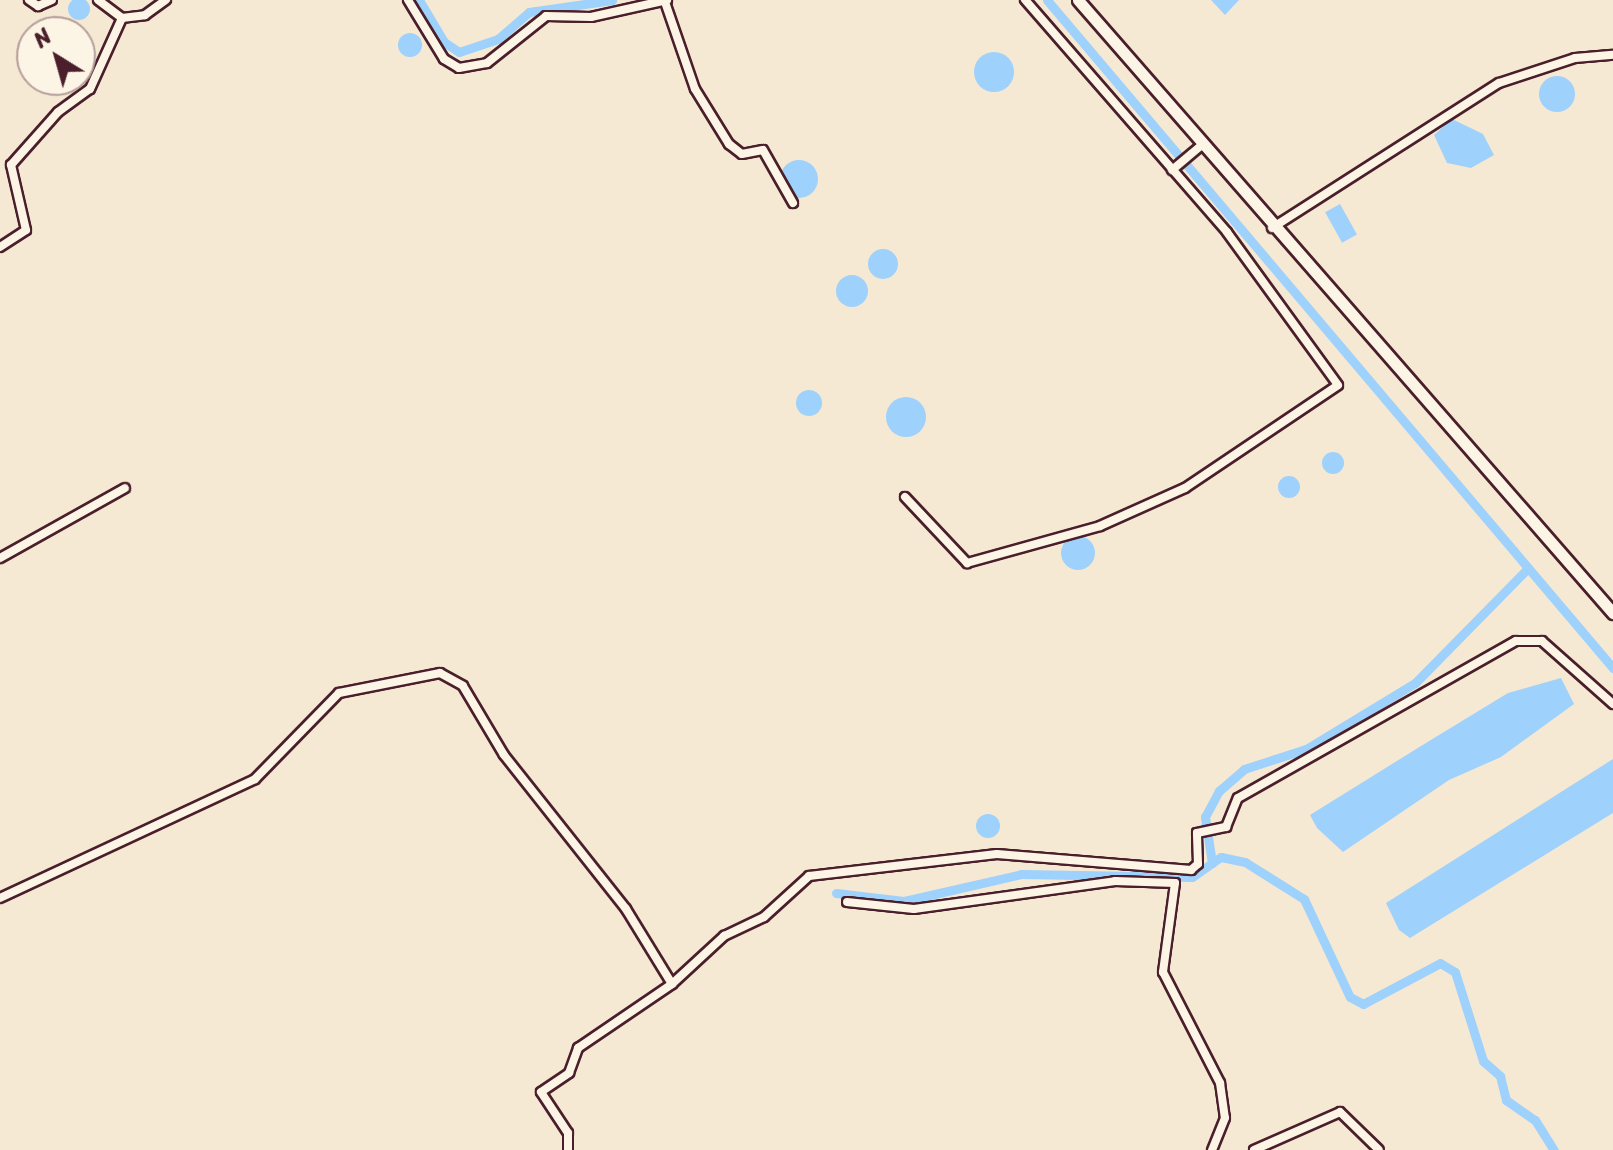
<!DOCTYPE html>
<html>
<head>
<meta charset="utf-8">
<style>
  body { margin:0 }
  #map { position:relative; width:1613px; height:1150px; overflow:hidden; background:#f6e9d4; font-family:Sriracha,sans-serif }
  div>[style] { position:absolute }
  .water>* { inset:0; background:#9ed1fb; transform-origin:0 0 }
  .round { border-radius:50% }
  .canal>* { height:9px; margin:-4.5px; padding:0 4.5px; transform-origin:4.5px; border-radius:4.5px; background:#9ed1fb }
  .roads { filter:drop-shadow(2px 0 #4a1f2b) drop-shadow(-2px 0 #4a1f2b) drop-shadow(0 2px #4a1f2b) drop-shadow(0 -2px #4a1f2b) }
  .street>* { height:8px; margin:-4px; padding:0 4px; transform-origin:4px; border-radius:4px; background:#fcf5e5 }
  .secondary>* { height:11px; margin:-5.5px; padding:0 5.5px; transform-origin:5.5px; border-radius:5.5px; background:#fcf5e5 }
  span { translate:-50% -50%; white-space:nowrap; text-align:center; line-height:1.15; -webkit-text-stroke:8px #fcf5e5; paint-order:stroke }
  .north { position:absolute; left:16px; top:16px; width:80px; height:80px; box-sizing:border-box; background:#fcf5e5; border:2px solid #b59f9b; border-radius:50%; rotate:323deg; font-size:22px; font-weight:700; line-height:32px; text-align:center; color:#4a1f2b }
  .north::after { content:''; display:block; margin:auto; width:28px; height:36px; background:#4a1f2b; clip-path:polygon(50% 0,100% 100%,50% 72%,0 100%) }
</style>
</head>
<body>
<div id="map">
  <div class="water">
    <div class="round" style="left:68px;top:-2px;width:22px;height:22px"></div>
    <div style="clip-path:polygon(1211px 0,1239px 0,1225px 15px)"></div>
    <div class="round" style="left:398px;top:33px;width:24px;height:24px"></div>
    <div class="round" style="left:974px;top:52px;width:40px;height:40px"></div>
    <div class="round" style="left:1539px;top:76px;width:36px;height:36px"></div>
    <div style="clip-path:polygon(1452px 119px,1483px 134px,1494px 155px,1471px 168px,1447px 163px,1434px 135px)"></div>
    <div class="round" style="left:780px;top:160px;width:38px;height:38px"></div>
    <div style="left:1340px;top:204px;width:35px;height:17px;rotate:61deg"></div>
    <div class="round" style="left:868px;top:249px;width:30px;height:30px"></div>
    <div class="round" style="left:836px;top:275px;width:32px;height:32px"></div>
    <div class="round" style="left:796px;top:390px;width:26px;height:26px"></div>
    <div class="round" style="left:886px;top:397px;width:40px;height:40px"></div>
    <div class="round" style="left:1322px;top:452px;width:22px;height:22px"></div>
    <div class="round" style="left:1278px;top:476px;width:22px;height:22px"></div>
    <div class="round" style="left:1061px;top:536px;width:34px;height:34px"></div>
    <div style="clip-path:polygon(1561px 678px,1574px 704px,1501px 757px,1449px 780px,1343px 852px,1317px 828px,1310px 815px,1421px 746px,1508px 693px)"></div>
    <div style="clip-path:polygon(1613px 759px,1613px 813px,1410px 938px,1399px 930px,1386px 903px)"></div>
    <div class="round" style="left:976px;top:814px;width:24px;height:24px"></div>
  </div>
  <div class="canal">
    <div style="left:419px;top:0;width:49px;rotate:59.2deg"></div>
    <div style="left:444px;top:42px;width:18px;rotate:34deg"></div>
    <div style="left:459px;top:52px;width:41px;rotate:-18.4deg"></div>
    <div style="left:498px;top:39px;width:41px;rotate:-41.1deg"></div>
    <div style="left:529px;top:12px;width:84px;rotate:-8.2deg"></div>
    <div style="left:1047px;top:0;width:876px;rotate:49.73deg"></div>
    <div style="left:1212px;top:863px;width:47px;rotate:-98.7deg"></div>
    <div style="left:1205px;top:817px;width:30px;rotate:-62deg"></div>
    <div style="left:1219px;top:791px;width:33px;rotate:-41deg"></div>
    <div style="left:1244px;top:769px;width:65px;rotate:-17.9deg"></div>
    <div style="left:1306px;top:749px;width:127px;rotate:-31.2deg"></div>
    <div style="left:1415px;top:683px;width:158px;rotate:-45.5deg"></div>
    <div style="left:836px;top:893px;width:68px;rotate:6.7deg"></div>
    <div style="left:904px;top:901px;width:121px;rotate:-12.9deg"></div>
    <div style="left:1022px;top:874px;width:170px;rotate:1deg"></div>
    <div style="left:1192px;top:877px;width:35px;rotate:-35deg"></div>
    <div style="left:1221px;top:857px;width:25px;rotate:12deg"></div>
    <div style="left:1245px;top:862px;width:70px;rotate:32.1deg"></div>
    <div style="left:1304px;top:899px;width:108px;rotate:64.9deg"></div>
    <div style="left:1350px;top:997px;width:15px;rotate:28deg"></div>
    <div style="left:1363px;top:1004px;width:87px;rotate:-28deg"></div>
    <div style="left:1440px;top:963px;width:17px;rotate:31deg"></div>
    <div style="left:1455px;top:972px;width:93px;rotate:72.5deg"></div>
    <div style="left:1483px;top:1061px;width:23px;rotate:41deg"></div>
    <div style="left:1500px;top:1076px;width:25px;rotate:76deg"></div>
    <div style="left:1506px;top:1100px;width:35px;rotate:35deg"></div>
    <div style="left:1535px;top:1120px;width:36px;rotate:58deg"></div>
  </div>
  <div class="roads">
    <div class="street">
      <div style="left:29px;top:0;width:11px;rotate:34deg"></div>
      <div style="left:38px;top:6px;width:15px;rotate:-23deg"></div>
      <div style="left:408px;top:0;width:69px;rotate:58.6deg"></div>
      <div style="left:444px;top:59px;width:17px;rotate:31deg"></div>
      <div style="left:459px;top:68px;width:28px;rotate:-10deg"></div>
      <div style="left:487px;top:63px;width:75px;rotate:-38.5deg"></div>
      <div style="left:546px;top:16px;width:45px;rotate:1.3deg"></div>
      <div style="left:591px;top:17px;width:78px;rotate:-12.6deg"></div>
      <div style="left:665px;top:2px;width:92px;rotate:71deg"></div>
      <div style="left:695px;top:89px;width:65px;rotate:58.3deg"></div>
      <div style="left:729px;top:144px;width:16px;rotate:38deg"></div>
      <div style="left:742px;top:154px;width:21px;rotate:-11deg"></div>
      <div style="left:763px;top:150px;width:61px;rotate:60.5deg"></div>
      <div style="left:122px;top:18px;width:23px;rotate:-7deg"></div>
      <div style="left:145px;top:15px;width:26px;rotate:-36deg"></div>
      <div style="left:1172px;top:170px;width:38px;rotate:-40deg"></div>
      <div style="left:1272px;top:228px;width:269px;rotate:-32.6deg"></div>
      <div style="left:1499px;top:83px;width:80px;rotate:-18.2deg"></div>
      <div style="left:1575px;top:58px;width:38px;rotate:-5deg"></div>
      <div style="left:0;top:247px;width:31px;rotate:-33deg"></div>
      <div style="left:26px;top:230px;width:67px;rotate:-103deg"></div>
      <div style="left:11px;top:165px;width:71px;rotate:-48.4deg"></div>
      <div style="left:58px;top:112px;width:39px;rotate:-36deg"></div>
      <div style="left:90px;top:89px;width:78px;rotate:-65.7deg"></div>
      <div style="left:122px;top:18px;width:30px;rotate:-143deg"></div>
      <div style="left:905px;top:497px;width:91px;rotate:46.8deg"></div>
      <div style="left:967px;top:563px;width:138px;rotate:-15.5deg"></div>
      <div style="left:1100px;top:526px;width:93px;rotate:-24.1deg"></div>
      <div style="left:1185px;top:488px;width:184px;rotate:-33.9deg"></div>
      <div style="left:1338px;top:385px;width:189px;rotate:-126deg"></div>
      <div style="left:1227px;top:232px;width:308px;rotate:-131deg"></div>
      <div style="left:0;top:558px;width:143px;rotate:-29.2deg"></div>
      <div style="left:0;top:898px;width:281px;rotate:-25deg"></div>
      <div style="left:255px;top:779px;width:120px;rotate:-45.7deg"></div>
      <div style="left:339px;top:693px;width:103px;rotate:-11.2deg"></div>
      <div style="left:440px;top:673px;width:26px;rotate:29deg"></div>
      <div style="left:463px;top:686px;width:80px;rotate:59.3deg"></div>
      <div style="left:504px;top:755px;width:196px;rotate:51.6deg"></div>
      <div style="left:626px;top:909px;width:88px;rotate:58.5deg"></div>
      <div style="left:847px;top:902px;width:67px;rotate:6deg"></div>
      <div style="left:914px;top:909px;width:203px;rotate:-7.9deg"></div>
      <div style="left:1115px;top:881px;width:60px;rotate:1.9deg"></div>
      <div style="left:1175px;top:883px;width:90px;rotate:97.7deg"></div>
      <div style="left:1163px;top:972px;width:125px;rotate:62.8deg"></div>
      <div style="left:1220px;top:1083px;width:35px;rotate:82deg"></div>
      <div style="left:1225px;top:1118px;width:35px;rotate:112deg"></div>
      <div style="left:568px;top:1150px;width:17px;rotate:-90deg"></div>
      <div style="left:568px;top:1133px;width:49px;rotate:-123.4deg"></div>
      <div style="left:541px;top:1092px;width:34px;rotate:-34deg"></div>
      <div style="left:569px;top:1073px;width:27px;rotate:-70deg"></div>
      <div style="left:578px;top:1048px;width:114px;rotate:-34.2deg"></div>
      <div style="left:672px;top:984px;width:71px;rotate:-42.7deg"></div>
      <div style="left:724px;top:936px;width:44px;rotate:-25.4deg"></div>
      <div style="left:764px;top:917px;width:61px;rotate:-42.3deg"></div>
      <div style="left:809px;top:876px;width:189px;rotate:-6.7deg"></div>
      <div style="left:997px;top:854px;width:195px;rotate:4.7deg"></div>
      <div style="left:1191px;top:870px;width:9px;rotate:-41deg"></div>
      <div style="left:1198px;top:864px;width:31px;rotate:-92deg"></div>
      <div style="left:1197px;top:833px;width:30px;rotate:-12deg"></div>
      <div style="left:1226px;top:827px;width:31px;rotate:-68deg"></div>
      <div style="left:1238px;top:798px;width:319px;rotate:-29.5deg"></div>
      <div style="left:1516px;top:641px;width:26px"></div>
      <div style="left:1542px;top:641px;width:95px;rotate:41.6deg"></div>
      <div style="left:1254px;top:1150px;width:94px;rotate:-23.8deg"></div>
      <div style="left:1340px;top:1112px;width:54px;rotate:44.3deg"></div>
    </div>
    <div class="secondary">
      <div style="left:1078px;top:0;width:814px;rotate:48.89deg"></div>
    </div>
  </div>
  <div class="north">N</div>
</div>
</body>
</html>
